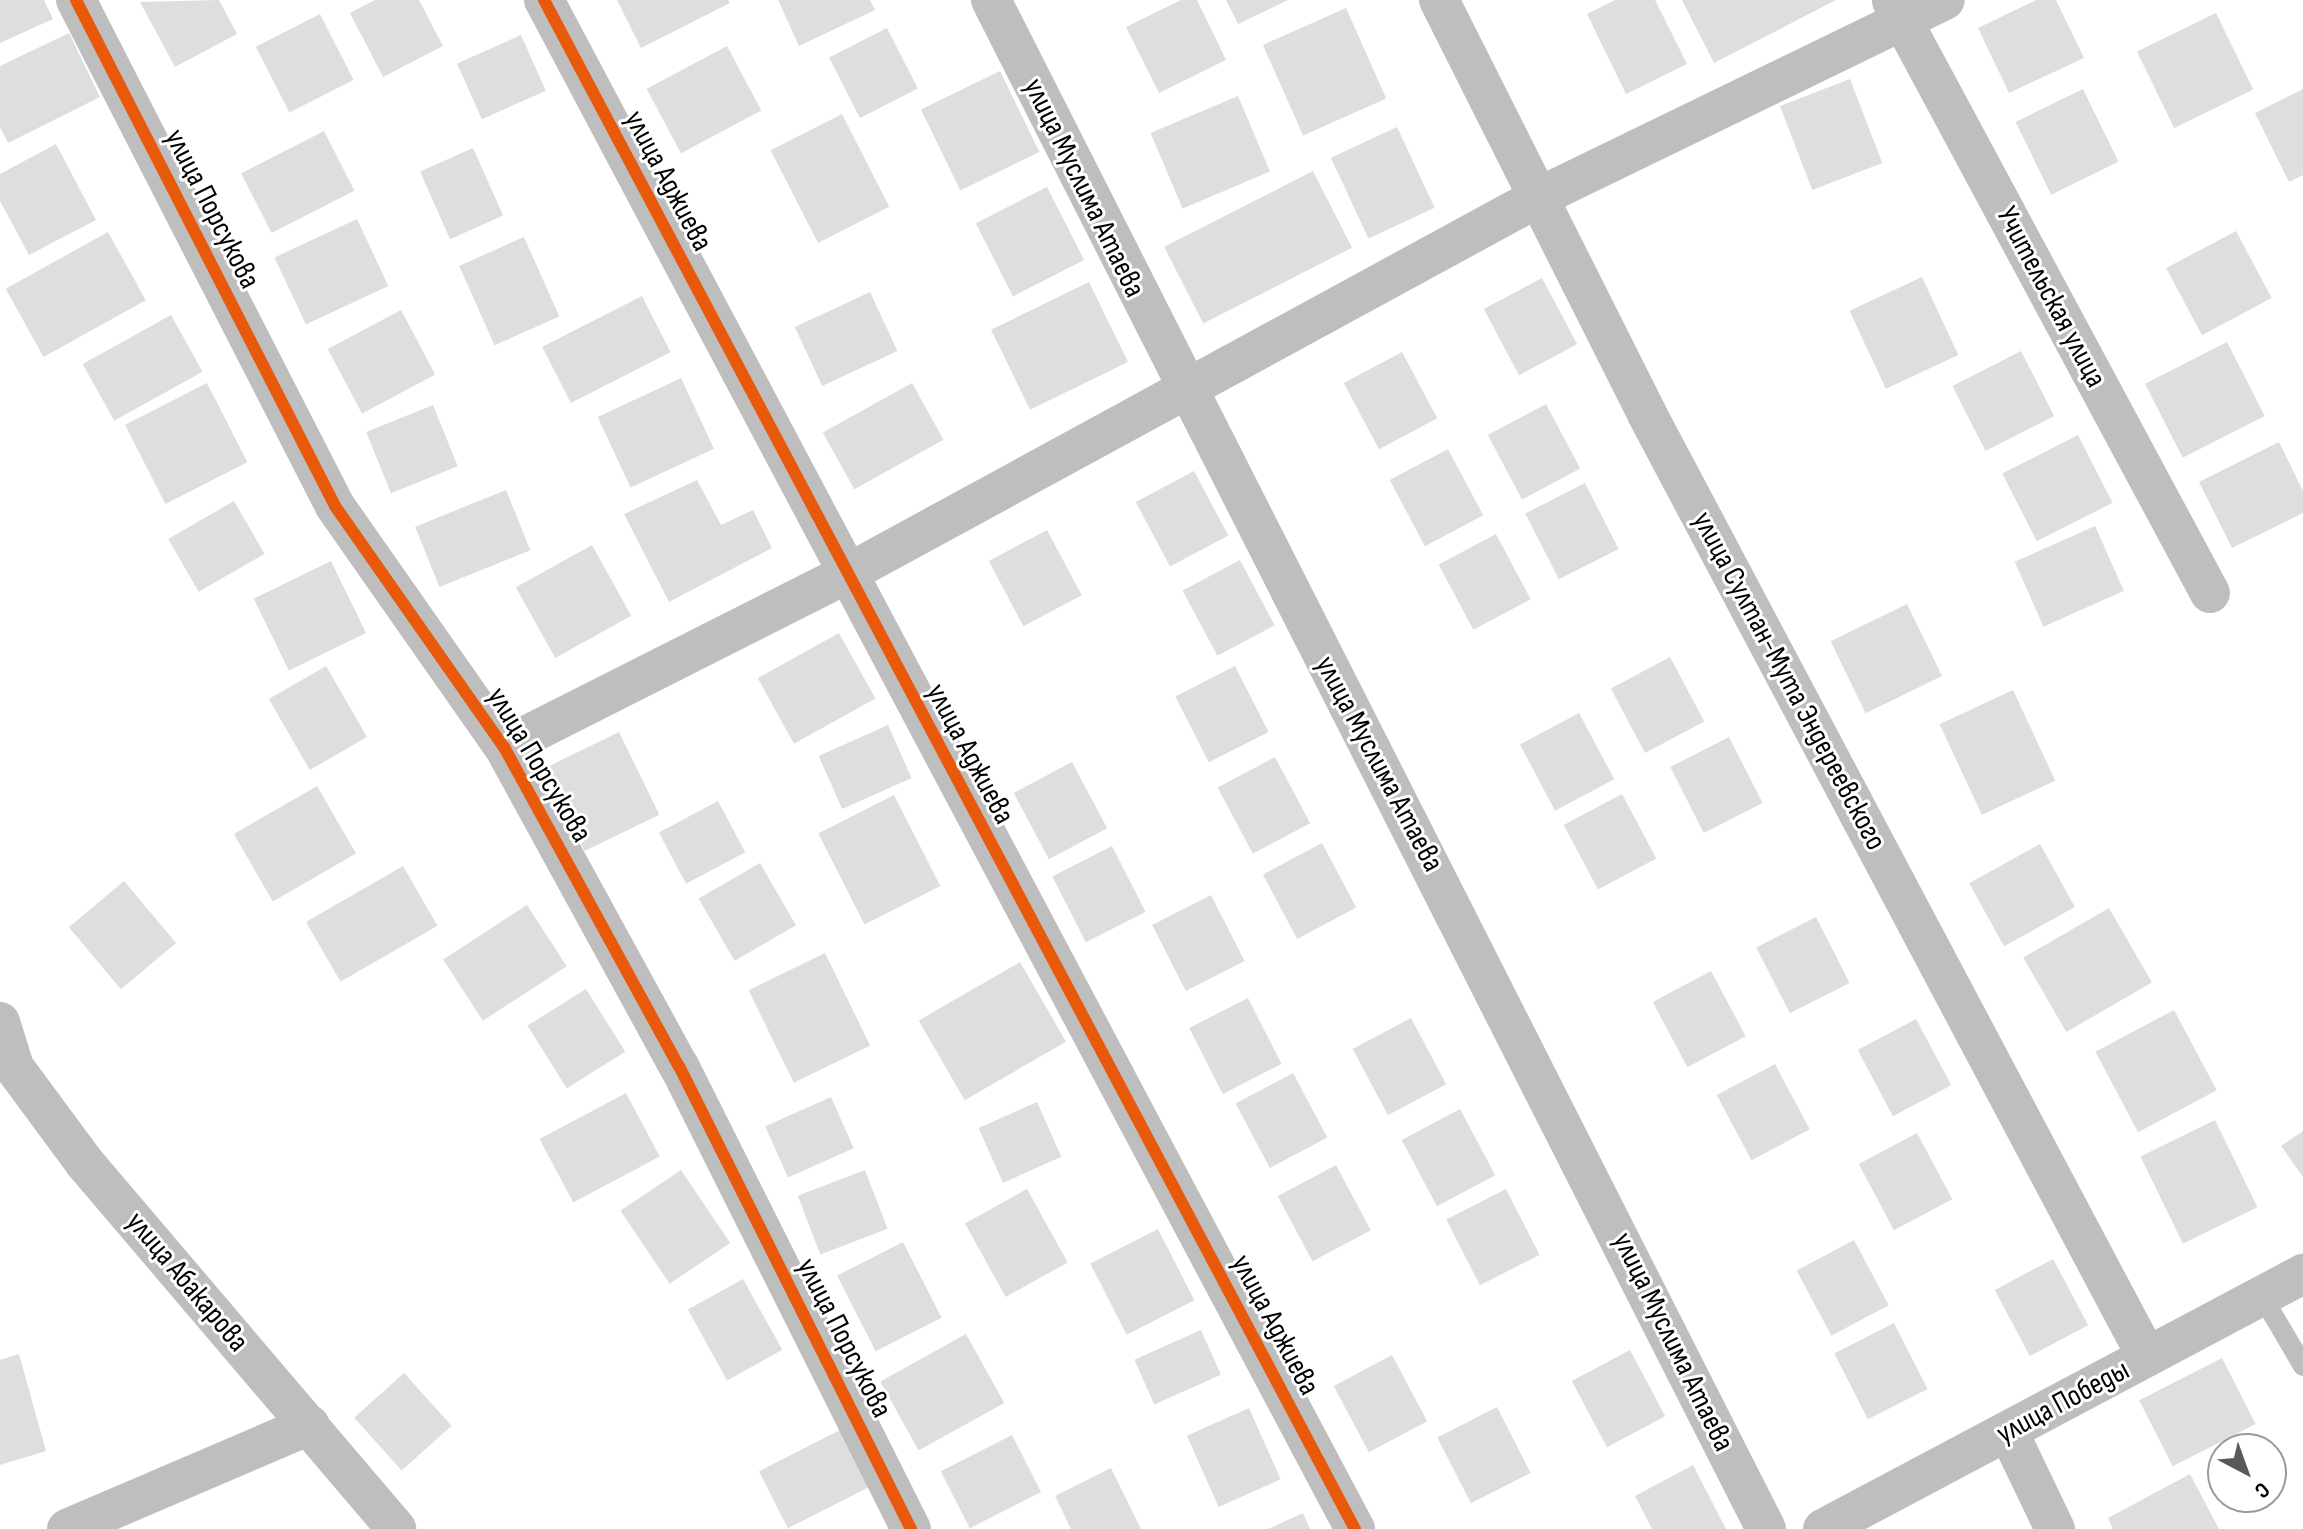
<!DOCTYPE html>
<html>
<head>
<meta charset="utf-8">
<style>
  body { margin:0 }
  #map { position:relative; width:2303px; height:1529px; overflow:hidden; background:#fff; font-family:"Sofia Sans Condensed",sans-serif }
  div>[style] { position:absolute }
  .building>* { inset:0; background:#dedede; transform-origin:0 0 }
  .lane>* { height:20px; margin:-10px; padding:0 10px; transform-origin:10px; border-radius:10px; background:#bebebe }
  .street>* { height:40px; margin:-20px; padding:0 20px; transform-origin:20px; border-radius:20px; background:#bebebe }
  .cycleway>* { height:12px; margin:-6px; padding:0 6px; transform-origin:6px; border-radius:6px; background:#e8590c }
  span { translate:-50% -50%; white-space:nowrap; text-align:center; line-height:1.15; -webkit-text-stroke:6px #fff; paint-order:stroke }
  .street-label { font-size:30px; color:#000 }
  .north { position:absolute; left:2207px; top:1433px; width:80px; height:80px; box-sizing:border-box; background:#fff; border:2px solid #999; border-radius:50%; rotate:139deg; font-size:22px; font-weight:700; line-height:32px; text-align:center; color:#000 }
  .north::after { content:''; display:block; margin:auto; width:28px; height:36px; background:#595959; clip-path:polygon(50% 0,100% 100%,50% 72%,0 100%) }
</style>
</head>
<body>
<div id="map">
  <div class="building">
    <div style="clip-path:polygon(0 0,44px 0,53px 19px,0 43px)"></div>
    <div style="clip-path:polygon(219px 0,237px 34px,175px 67px,140px 2px)"></div>
    <div style="clip-path:polygon(375px 0,419px 0,443px 46px,383px 77px,350px 13px)"></div>
    <div style="clip-path:polygon(617px 0,728px 0,730px 3px,641px 48px)"></div>
    <div style="clip-path:polygon(778px 0,870px 0,875px 10px,799px 46px)"></div>
    <div style="clip-path:polygon(1181px 0,1197px 0,1226px 60px,1159px 93px,1126px 27px)"></div>
    <div style="clip-path:polygon(1226px 0,1288px 0,1238px 24px)"></div>
    <div style="clip-path:polygon(1615px 0,1655px 0,1687px 64px,1626px 94px,1587px 14px)"></div>
    <div style="clip-path:polygon(1682px 0,1836px 0,1714px 63px)"></div>
    <div style="clip-path:polygon(2036px 0,2056px 0,2084px 58px,2009px 93px,1978px 28px)"></div>
    <div style="left:1346px;top:8px;width:99px;height:91px;rotate:66deg"></div>
    <div style="left:2216px;top:13px;width:85px;height:88px;rotate:64deg"></div>
    <div style="left:320px;top:14px;width:74px;height:72px;rotate:63deg"></div>
    <div style="left:887px;top:28px;width:68px;height:65px;rotate:63deg"></div>
    <div style="clip-path:polygon(69px 33px,100px 97px,8px 143px,0 127px,0 66px)"></div>
    <div style="left:521px;top:35px;width:61px;height:70px;rotate:66deg"></div>
    <div style="left:727px;top:46px;width:73px;height:91px;rotate:62deg"></div>
    <div style="left:1000px;top:71px;width:90px;height:88px;rotate:64deg"></div>
    <div style="left:1850px;top:79px;width:90px;height:75px;rotate:69deg"></div>
    <div style="left:2083px;top:89px;width:81px;height:75px;rotate:64deg"></div>
    <div style="clip-path:polygon(2303px 89px,2303px 175px,2289px 182px,2255px 113px)"></div>
    <div style="left:1238px;top:96px;width:82px;height:95px;rotate:67deg"></div>
    <div style="left:842px;top:114px;width:104px;height:80px;rotate:63deg"></div>
    <div style="left:1397px;top:127px;width:89px;height:73px;rotate:65deg"></div>
    <div style="left:324px;top:131px;width:67px;height:93px;rotate:63deg"></div>
    <div style="clip-path:polygon(56px 144px,96px 220px,29px 255px,0 201px,0 174px)"></div>
    <div style="left:473px;top:148px;width:74px;height:58px;rotate:66deg"></div>
    <div style="left:1313px;top:171px;width:86px;height:167px;rotate:63deg"></div>
    <div style="left:1047px;top:187px;width:82px;height:80px;rotate:63deg"></div>
    <div style="left:357px;top:219px;width:74px;height:91px;rotate:65deg"></div>
    <div style="left:2236px;top:231px;width:76px;height:79px;rotate:62deg"></div>
    <div style="left:108px;top:232px;width:78px;height:117px;rotate:61deg"></div>
    <div style="left:524px;top:237px;width:87px;height:71px;rotate:66deg"></div>
    <div style="left:1922px;top:277px;width:86px;height:80px;rotate:65deg"></div>
    <div style="left:1542px;top:278px;width:75px;height:66px;rotate:62deg"></div>
    <div style="left:1089px;top:282px;width:89px;height:109px;rotate:64deg"></div>
    <div style="left:870px;top:292px;width:65px;height:83px;rotate:65deg"></div>
    <div style="left:642px;top:296px;width:63px;height:112px;rotate:63deg"></div>
    <div style="left:401px;top:310px;width:73px;height:83px;rotate:62deg"></div>
    <div style="left:171px;top:315px;width:65px;height:101px;rotate:61deg"></div>
    <div style="left:2227px;top:342px;width:83px;height:92px;rotate:63deg"></div>
    <div style="left:2021px;top:351px;width:73px;height:77px;rotate:63deg"></div>
    <div style="left:1402px;top:352px;width:75px;height:66px;rotate:62deg"></div>
    <div style="left:681px;top:378px;width:78px;height:92px;rotate:65deg"></div>
    <div style="left:207px;top:383px;width:89px;height:92px;rotate:63deg"></div>
    <div style="left:912px;top:383px;width:65px;height:102px;rotate:61deg"></div>
    <div style="left:1546px;top:404px;width:73px;height:66px;rotate:62deg"></div>
    <div style="left:433px;top:405px;width:66px;height:72px;rotate:68deg"></div>
    <div style="left:2078px;top:435px;width:76px;height:85px;rotate:63deg"></div>
    <div style="clip-path:polygon(2279px 442px,2303px 491px,2303px 513px,2232px 548px,2199px 482px)"></div>
    <div style="left:1448px;top:449px;width:75px;height:66px;rotate:62deg"></div>
    <div style="left:1194px;top:471px;width:73px;height:66px;rotate:62deg"></div>
    <div style="clip-path:polygon(697px 480px,721px 525px,753px 510px,772px 548px,669px 602px,624px 514px)"></div>
    <div style="left:1585px;top:483px;width:74px;height:67px;rotate:63deg"></div>
    <div style="left:506px;top:490px;width:65px;height:98px;rotate:68deg"></div>
    <div style="left:234px;top:501px;width:61px;height:76px;rotate:60deg"></div>
    <div style="left:2095px;top:526px;width:71px;height:88px;rotate:66deg"></div>
    <div style="left:1047px;top:530px;width:74px;height:66px;rotate:62deg"></div>
    <div style="left:1496px;top:534px;width:74px;height:65px;rotate:62deg"></div>
    <div style="left:592px;top:545px;width:81px;height:87px;rotate:61deg"></div>
    <div style="left:1240px;top:560px;width:74px;height:65px;rotate:62deg"></div>
    <div style="left:331px;top:561px;width:80px;height:86px;rotate:64deg"></div>
    <div style="left:1907px;top:604px;width:80px;height:85px;rotate:64deg"></div>
    <div style="left:839px;top:633px;width:75px;height:93px;rotate:61deg"></div>
    <div style="left:1670px;top:657px;width:73px;height:67px;rotate:62deg"></div>
    <div style="left:326px;top:666px;width:82px;height:66px;rotate:60deg"></div>
    <div style="left:1235px;top:666px;width:74px;height:67px;rotate:63deg"></div>
    <div style="left:2013px;top:690px;width:100px;height:81px;rotate:65deg"></div>
    <div style="left:1579px;top:713px;width:75px;height:67px;rotate:62deg"></div>
    <div style="left:888px;top:725px;width:58px;height:76px;rotate:66deg"></div>
    <div style="left:619px;top:732px;width:92px;height:83px;rotate:64deg"></div>
    <div style="left:1729px;top:737px;width:74px;height:66px;rotate:63deg"></div>
    <div style="left:1275px;top:757px;width:75px;height:65px;rotate:62deg"></div>
    <div style="left:1072px;top:762px;width:75px;height:66px;rotate:62deg"></div>
    <div style="left:317px;top:786px;width:78px;height:96px;rotate:60deg"></div>
    <div style="left:1622px;top:794px;width:73px;height:66px;rotate:62deg"></div>
    <div style="left:894px;top:795px;width:102px;height:85px;rotate:63deg"></div>
    <div style="left:718px;top:801px;width:58px;height:67px;rotate:62deg"></div>
    <div style="left:1322px;top:843px;width:73px;height:67px;rotate:62deg"></div>
    <div style="left:2040px;top:844px;width:72px;height:81px;rotate:61deg"></div>
    <div style="left:1112px;top:846px;width:74px;height:67px;rotate:63deg"></div>
    <div style="left:760px;top:863px;width:72px;height:71px;rotate:60deg"></div>
    <div style="left:403px;top:866px;width:69px;height:112px;rotate:60deg"></div>
    <div style="left:124px;top:881px;width:81px;height:72px;rotate:50deg"></div>
    <div style="left:1211px;top:895px;width:74px;height:66px;rotate:63deg"></div>
    <div style="left:527px;top:905px;width:73px;height:100px;rotate:57deg"></div>
    <div style="left:2109px;top:908px;width:86px;height:99px;rotate:60deg"></div>
    <div style="left:1816px;top:917px;width:74px;height:67px;rotate:63deg"></div>
    <div style="left:825px;top:953px;width:103px;height:85px;rotate:64deg"></div>
    <div style="left:1020px;top:962px;width:92px;height:117px;rotate:60deg"></div>
    <div style="left:1711px;top:971px;width:74px;height:66px;rotate:62deg"></div>
    <div style="left:586px;top:989px;width:74px;height:69px;rotate:58deg"></div>
    <div style="left:1248px;top:998px;width:74px;height:66px;rotate:63deg"></div>
    <div style="left:2174px;top:1010px;width:91px;height:89px;rotate:62deg"></div>
    <div style="left:1411px;top:1018px;width:75px;height:66px;rotate:62deg"></div>
    <div style="left:1916px;top:1019px;width:75px;height:66px;rotate:62deg"></div>
    <div style="left:1775px;top:1064px;width:74px;height:66px;rotate:62deg"></div>
    <div style="left:1293px;top:1073px;width:73px;height:65px;rotate:62deg"></div>
    <div style="left:626px;top:1093px;width:72px;height:98px;rotate:62deg"></div>
    <div style="left:831px;top:1097px;width:56px;height:72px;rotate:66deg"></div>
    <div style="left:1037px;top:1102px;width:60px;height:64px;rotate:66deg"></div>
    <div style="left:1460px;top:1109px;width:75px;height:66px;rotate:62deg"></div>
    <div style="left:2215px;top:1120px;width:97px;height:83px;rotate:64deg"></div>
    <div style="clip-path:polygon(2303px 1131px,2303px 1177px,2281px 1146px)"></div>
    <div style="left:1917px;top:1133px;width:75px;height:66px;rotate:62deg"></div>
    <div style="left:1336px;top:1165px;width:74px;height:66px;rotate:62deg"></div>
    <div style="left:681px;top:1170px;width:88px;height:73px;rotate:56deg"></div>
    <div style="left:865px;top:1170px;width:63px;height:72px;rotate:69deg"></div>
    <div style="left:1027px;top:1189px;width:84px;height:71px;rotate:61deg"></div>
    <div style="left:1506px;top:1189px;width:74px;height:67px;rotate:63deg"></div>
    <div style="left:1158px;top:1229px;width:80px;height:76px;rotate:63deg"></div>
    <div style="left:1854px;top:1240px;width:74px;height:65px;rotate:62deg"></div>
    <div style="left:903px;top:1242px;width:85px;height:74px;rotate:63deg"></div>
    <div style="left:2053px;top:1259px;width:75px;height:66px;rotate:62deg"></div>
    <div style="left:743px;top:1279px;width:81px;height:63px;rotate:61deg"></div>
    <div style="left:1894px;top:1323px;width:74px;height:67px;rotate:63deg"></div>
    <div style="left:1201px;top:1330px;width:49px;height:73px;rotate:66deg"></div>
    <div style="left:966px;top:1334px;width:79px;height:98px;rotate:61deg"></div>
    <div style="left:1630px;top:1350px;width:75px;height:66px;rotate:62deg"></div>
    <div style="clip-path:polygon(19px 1354px,46px 1451px,0 1465px,0 1360px)"></div>
    <div style="left:1392px;top:1355px;width:75px;height:66px;rotate:62deg"></div>
    <div style="left:2222px;top:1358px;width:74px;height:93px;rotate:63deg"></div>
    <div style="left:404px;top:1373px;width:71px;height:67px;rotate:48deg"></div>
    <div style="left:1497px;top:1407px;width:74px;height:67px;rotate:63deg"></div>
    <div style="left:1249px;top:1408px;width:78px;height:68px;rotate:66deg"></div>
    <div style="left:840px;top:1430px;width:64px;height:91px;rotate:63deg"></div>
    <div style="left:1012px;top:1435px;width:64px;height:80px;rotate:63deg"></div>
    <div style="clip-path:polygon(1693px 1465px,1726px 1529px,1652px 1529px,1635px 1496px)"></div>
    <div style="clip-path:polygon(1111px 1468px,1141px 1529px,1071px 1529px,1055px 1496px)"></div>
    <div style="clip-path:polygon(2190px 1474px,2219px 1529px,2113px 1529px,2108px 1518px)"></div>
    <div style="clip-path:polygon(1303px 1513px,1310px 1529px,1268px 1529px)"></div>
  </div>
  <div class="lane">
    <div style="left:2262px;top:1296px;width:81px;rotate:59.6deg"></div>
  </div>
  <div class="street">
    <div style="left:76px;top:0;width:568px;rotate:62.89deg"></div>
    <div style="left:335px;top:506px;width:294px;rotate:55deg"></div>
    <div style="left:504px;top:747px;width:364px;rotate:61.3deg"></div>
    <div style="left:679px;top:1066px;width:518px;rotate:63.39deg"></div>
    <div style="left:544px;top:0;width:1731px;rotate:62.06deg"></div>
    <div style="left:991px;top:0;width:1714px;rotate:63.12deg"></div>
    <div style="left:1439px;top:0;width:463px;rotate:63.3deg"></div>
    <div style="left:1647px;top:414px;width:1067px;rotate:62.07deg"></div>
    <div style="left:1892px;top:1px;width:672px;rotate:61.76deg"></div>
    <div style="left:504px;top:747px;width:382px;rotate:-26.8deg"></div>
    <div style="left:845px;top:575px;width:790px;rotate:-28.58deg"></div>
    <div style="left:1539px;top:197px;width:451px;rotate:-25.9deg"></div>
    <div style="left:0;top:1022px;width:47px;rotate:72.7deg"></div>
    <div style="left:14px;top:1067px;width:118px;rotate:53.6deg"></div>
    <div style="left:84px;top:1162px;width:482px;rotate:49.6deg"></div>
    <div style="left:2008px;top:1431px;width:109px;rotate:64.4deg"></div>
    <div style="left:67px;top:1529px;width:264px;rotate:-23.2deg"></div>
    <div style="left:1823px;top:1529px;width:544px;rotate:-27.98deg"></div>
  </div>
  <div class="cycleway">
    <div style="left:76px;top:0;width:568px;rotate:62.89deg"></div>
    <div style="left:335px;top:506px;width:294px;rotate:55deg"></div>
    <div style="left:504px;top:747px;width:364px;rotate:61.3deg"></div>
    <div style="left:679px;top:1066px;width:518px;rotate:63.39deg"></div>
    <div style="left:544px;top:0;width:1731px;rotate:62.06deg"></div>
  </div>
  <div class="street-label">
    <span style="left:668px;top:181px;rotate:62deg">улица Аджиева</span>
    <span style="left:1084px;top:188px;rotate:64deg">улица Муслима Атаева</span>
    <span style="left:212px;top:209px;rotate:63deg">улица Порсукова</span>
    <span style="left:2051px;top:297px;rotate:62deg">Учительская улица</span>
    <span style="left:1789px;top:681px;rotate:62deg">улица Султан-Мута Эндереевского</span>
    <span style="left:970px;top:754px;rotate:62deg">улица Аджиева</span>
    <span style="left:1379px;top:764px;rotate:62deg">улица Муслима Атаева</span>
    <span style="left:539px;top:765px;rotate:59deg">улица Порсукова</span>
    <span style="left:187px;top:1282px;rotate:50deg">улица Абакарова</span>
    <span style="left:1275px;top:1325px;rotate:62deg">улица Аджиева</span>
    <span style="left:844px;top:1338px;rotate:63deg">улица Порсукова</span>
    <span style="left:1673px;top:1342px;rotate:64deg">улица Муслима Атаева</span>
    <span style="left:2063px;top:1402px;rotate:-28deg">улица Победы</span>
  </div>
  <div class="north">С</div>
</div>
</body>
</html>
